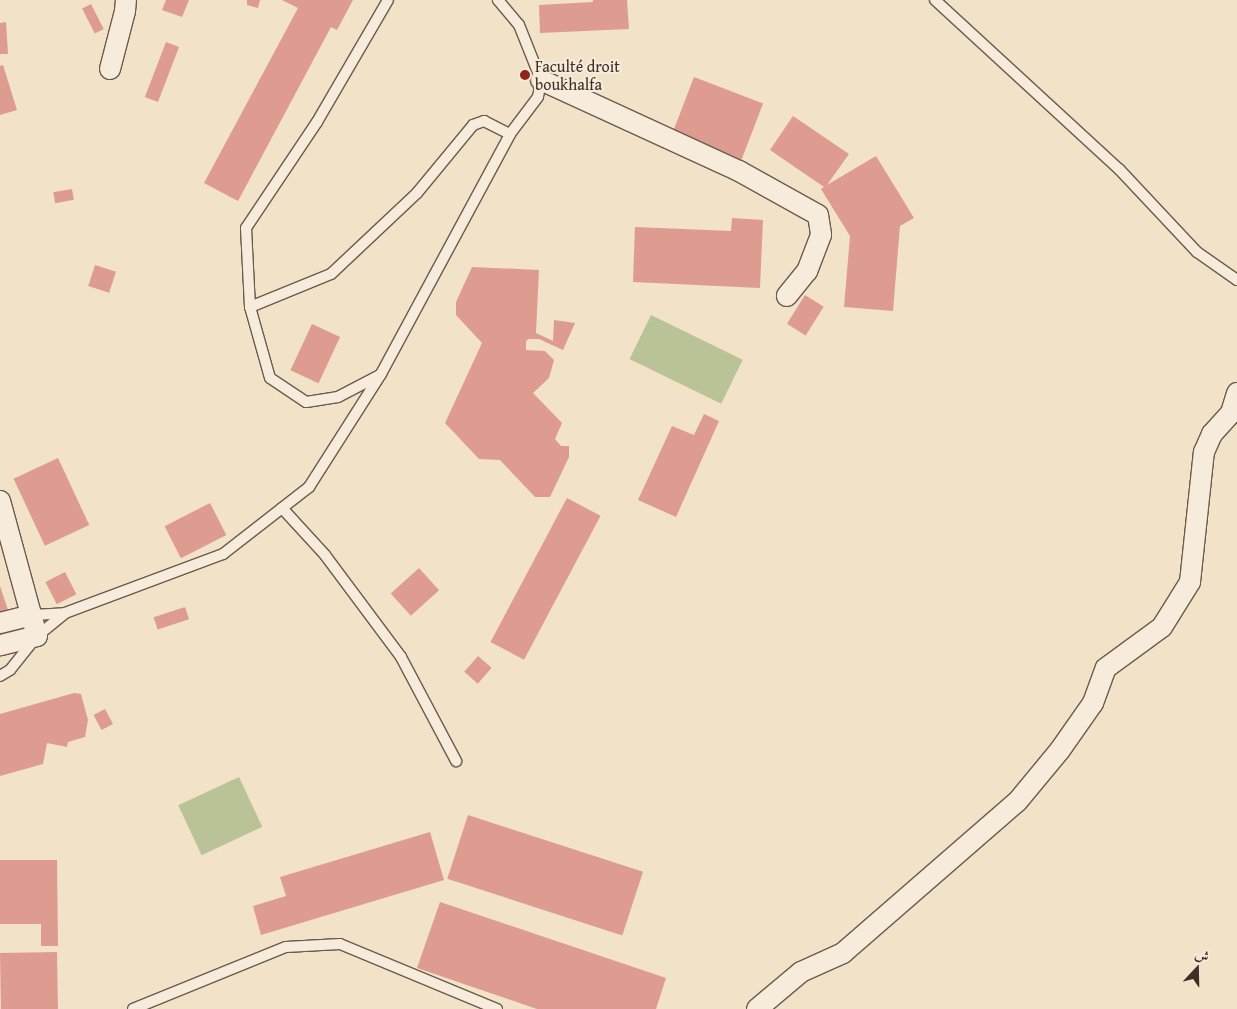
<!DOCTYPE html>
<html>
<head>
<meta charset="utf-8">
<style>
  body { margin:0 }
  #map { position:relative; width:1237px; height:1009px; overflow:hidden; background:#f2e2c7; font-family:"Gentium Book Plus",Amiri,serif }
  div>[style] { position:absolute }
  .green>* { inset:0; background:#b9c397; transform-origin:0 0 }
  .building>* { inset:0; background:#de9c90; transform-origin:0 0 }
  .roads { filter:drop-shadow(1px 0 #6c5a4e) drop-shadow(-1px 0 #6c5a4e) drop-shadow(0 1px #6c5a4e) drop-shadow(0 -1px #6c5a4e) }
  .lane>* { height:10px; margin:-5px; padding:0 5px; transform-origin:5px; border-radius:5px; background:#f7ecdb }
  .street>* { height:20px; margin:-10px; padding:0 10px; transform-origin:10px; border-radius:10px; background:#f7ecdb }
  .dots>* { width:14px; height:14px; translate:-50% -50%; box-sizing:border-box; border:2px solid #f7ecdb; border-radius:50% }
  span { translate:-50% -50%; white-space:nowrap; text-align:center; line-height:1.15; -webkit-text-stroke:4px #f7ecdb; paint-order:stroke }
  .poi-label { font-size:16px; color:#3f2d26 }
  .left { translate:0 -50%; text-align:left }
  .north { position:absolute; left:1172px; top:944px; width:50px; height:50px; -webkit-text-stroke:4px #f7ecdb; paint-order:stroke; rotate:21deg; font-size:14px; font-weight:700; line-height:20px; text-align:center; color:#3f2d26 }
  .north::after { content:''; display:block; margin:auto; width:18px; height:22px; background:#3f2d26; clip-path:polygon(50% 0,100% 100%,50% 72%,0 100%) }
</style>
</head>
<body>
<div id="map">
  <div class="green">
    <div style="left:651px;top:315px;width:102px;height:49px;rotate:26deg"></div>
    <div style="left:239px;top:777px;width:55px;height:67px;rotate:65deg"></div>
  </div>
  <div class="building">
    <div style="clip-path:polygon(166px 0,189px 0,182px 17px,162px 10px)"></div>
    <div style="clip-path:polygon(247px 0,260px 0,258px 8px,247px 5px)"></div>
    <div style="clip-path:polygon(282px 0,353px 0,337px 30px,331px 27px,238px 201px,204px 183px,298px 8px)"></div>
    <div style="clip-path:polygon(593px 0,627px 0,629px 29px,540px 33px,539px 5px,593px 2px)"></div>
    <div style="left:91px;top:4px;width:28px;height:10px;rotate:63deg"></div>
    <div style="clip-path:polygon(6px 22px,8px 54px,0 54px,0 23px)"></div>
    <div style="left:166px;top:42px;width:14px;height:59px;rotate:21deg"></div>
    <div style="clip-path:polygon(3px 65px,17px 110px,0 115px,0 66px)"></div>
    <div style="left:694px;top:77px;width:74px;height:61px;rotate:21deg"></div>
    <div style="clip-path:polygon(793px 116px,849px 154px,827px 185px,876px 156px,914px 218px,900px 226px,893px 311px,844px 307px,850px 236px,821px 189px,824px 187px,770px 150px)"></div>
    <div style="left:72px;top:189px;width:11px;height:19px;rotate:80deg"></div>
    <div style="clip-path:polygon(732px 218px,763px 220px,760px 288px,633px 282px,635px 227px,731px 231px)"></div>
    <div style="left:95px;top:265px;width:22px;height:22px;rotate:18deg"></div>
    <div style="clip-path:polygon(472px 267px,539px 270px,536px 333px,553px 341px,554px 320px,575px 323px,563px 350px,539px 339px,529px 339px,526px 341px,526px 350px,545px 351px,554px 360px,549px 378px,533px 393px,562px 423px,555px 439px,561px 446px,569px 446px,569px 457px,550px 497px,535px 497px,500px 460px,479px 459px,445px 423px,482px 343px,456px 315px,456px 302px)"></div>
    <div style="left:805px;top:295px;width:22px;height:34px;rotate:32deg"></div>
    <div style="left:312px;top:324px;width:31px;height:51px;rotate:25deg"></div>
    <div style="clip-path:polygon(704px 414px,719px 421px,676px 517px,638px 500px,672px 426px,694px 435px)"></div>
    <div style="left:58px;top:458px;width:74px;height:49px;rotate:65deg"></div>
    <div style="left:567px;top:498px;width:38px;height:163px;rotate:28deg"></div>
    <div style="left:210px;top:503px;width:36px;height:51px;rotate:63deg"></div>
    <div style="left:419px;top:568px;width:30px;height:38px;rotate:48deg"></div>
    <div style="left:65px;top:572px;width:25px;height:22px;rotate:63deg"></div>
    <div style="clip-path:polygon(0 586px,8px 610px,0 612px)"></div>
    <div style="left:185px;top:607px;width:13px;height:33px;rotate:72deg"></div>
    <div style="left:478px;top:656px;width:18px;height:21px;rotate:41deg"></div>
    <div style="clip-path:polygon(74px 693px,81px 694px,88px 720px,85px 737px,68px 742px,67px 747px,47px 743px,43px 764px,0 776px,0 714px)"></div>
    <div style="left:105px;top:709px;width:17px;height:13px;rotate:62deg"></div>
    <div style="left:468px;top:815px;width:184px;height:67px;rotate:18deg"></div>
    <div style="clip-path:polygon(430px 832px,444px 880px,261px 935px,253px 906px,286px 896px,280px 877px)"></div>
    <div style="clip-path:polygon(0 860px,57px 860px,58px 946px,41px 946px,41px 924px,0 924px)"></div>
    <div style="clip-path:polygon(440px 902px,666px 978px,656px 1009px,537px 1009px,417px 968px)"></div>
    <div style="left:57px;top:952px;width:57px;height:57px;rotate:89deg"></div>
  </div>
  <div class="roads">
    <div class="lane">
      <div style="left:935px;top:0;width:250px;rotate:42.6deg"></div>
      <div style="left:1119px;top:169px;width:114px;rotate:46.8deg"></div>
      <div style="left:1197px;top:252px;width:49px;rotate:35deg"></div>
      <div style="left:250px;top:307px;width:87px;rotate:-22.2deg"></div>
      <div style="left:331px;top:274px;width:118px;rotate:-43.3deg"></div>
      <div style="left:417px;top:193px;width:88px;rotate:-50.5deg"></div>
      <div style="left:473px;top:125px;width:12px;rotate:-20deg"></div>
      <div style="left:484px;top:121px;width:29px;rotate:27deg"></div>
      <div style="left:510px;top:134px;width:46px;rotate:-52.9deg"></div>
      <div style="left:538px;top:97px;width:17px;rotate:-80deg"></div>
      <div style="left:541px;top:80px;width:59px;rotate:-111.8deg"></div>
      <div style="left:519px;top:25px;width:33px;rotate:-130deg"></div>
      <div style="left:380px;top:375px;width:47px;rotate:152.4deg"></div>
      <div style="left:338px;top:397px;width:32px;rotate:171deg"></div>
      <div style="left:306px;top:402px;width:43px;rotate:-146.3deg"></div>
      <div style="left:270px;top:378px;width:74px;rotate:-105.7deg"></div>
      <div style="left:250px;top:307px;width:79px;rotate:-92.9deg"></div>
      <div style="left:246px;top:228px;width:128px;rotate:-56.2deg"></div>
      <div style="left:317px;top:122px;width:141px;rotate:-59.8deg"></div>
      <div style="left:282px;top:508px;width:64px;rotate:47.5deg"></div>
      <div style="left:325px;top:555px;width:127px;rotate:53.3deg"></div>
      <div style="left:401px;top:657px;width:118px;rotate:62.1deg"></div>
      <div style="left:32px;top:615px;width:33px;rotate:-3deg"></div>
      <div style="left:65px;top:613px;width:169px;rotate:-20.5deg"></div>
      <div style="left:223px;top:554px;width:109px;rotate:-37.9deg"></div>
      <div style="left:309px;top:487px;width:134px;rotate:-57.5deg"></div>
      <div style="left:381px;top:374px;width:272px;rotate:-61.7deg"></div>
      <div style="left:0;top:676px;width:12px;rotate:-31deg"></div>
      <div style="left:10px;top:670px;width:43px;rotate:-51.5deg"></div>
      <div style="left:37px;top:636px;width:36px;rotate:-39deg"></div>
      <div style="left:133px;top:1009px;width:165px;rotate:-22.1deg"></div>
      <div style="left:286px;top:947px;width:54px;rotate:-3.2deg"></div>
      <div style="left:340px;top:944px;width:170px;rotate:22.5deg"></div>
    </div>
    <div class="street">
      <div style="left:110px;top:69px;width:60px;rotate:-75.5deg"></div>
      <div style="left:125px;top:11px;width:11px;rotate:-85deg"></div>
      <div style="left:541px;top:80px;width:218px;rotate:24.7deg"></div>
      <div style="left:739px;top:171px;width:90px;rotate:29.1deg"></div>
      <div style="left:818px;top:215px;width:20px;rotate:81deg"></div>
      <div style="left:821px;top:235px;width:39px;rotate:111deg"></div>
      <div style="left:807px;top:271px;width:32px;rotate:129deg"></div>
      <div style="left:0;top:501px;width:140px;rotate:74.7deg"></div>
      <div style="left:37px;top:636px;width:38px;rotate:166deg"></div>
      <div style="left:0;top:623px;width:33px;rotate:-14deg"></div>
      <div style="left:757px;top:1009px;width:57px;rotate:-40.1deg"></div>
      <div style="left:801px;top:972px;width:46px;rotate:-24.3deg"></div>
      <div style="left:843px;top:953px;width:230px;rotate:-41deg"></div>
      <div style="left:1017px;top:802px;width:67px;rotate:-50.4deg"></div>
      <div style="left:1060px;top:750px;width:57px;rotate:-54.9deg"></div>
      <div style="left:1093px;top:703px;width:37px;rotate:-70deg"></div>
      <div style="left:1106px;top:668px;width:69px;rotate:-36.2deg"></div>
      <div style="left:1162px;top:627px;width:53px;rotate:-58.1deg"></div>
      <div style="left:1190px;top:582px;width:131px;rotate:-83.9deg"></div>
      <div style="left:1204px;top:452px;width:20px;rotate:-66deg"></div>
      <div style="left:1212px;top:434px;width:28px;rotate:-48deg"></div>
      <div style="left:1231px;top:413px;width:21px;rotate:-73deg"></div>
    </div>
  </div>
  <div class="dots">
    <div style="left:525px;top:75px;background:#8f2418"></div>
  </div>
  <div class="poi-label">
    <span class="left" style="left:535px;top:75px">Faculté droit<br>boukhalfa</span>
  </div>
  <div class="north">ش</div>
</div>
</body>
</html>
